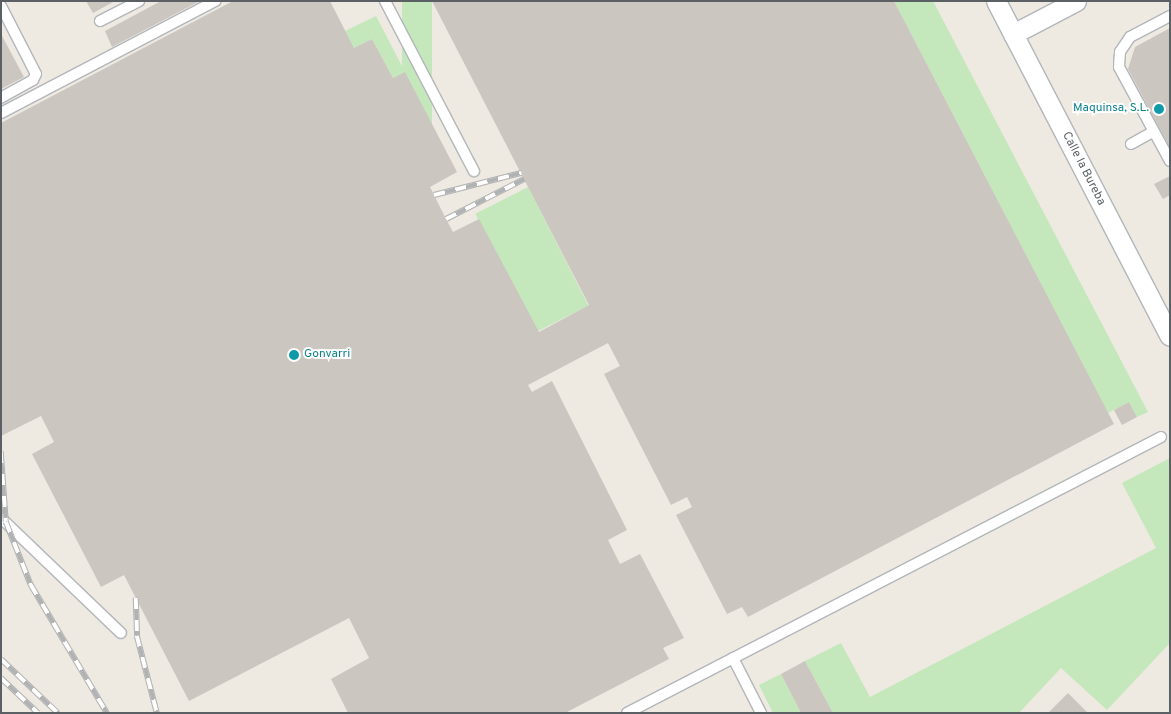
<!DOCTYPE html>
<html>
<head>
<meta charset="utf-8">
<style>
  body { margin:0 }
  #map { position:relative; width:1171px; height:714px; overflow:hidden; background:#eee9e1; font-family:Overpass,sans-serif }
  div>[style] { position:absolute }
  .green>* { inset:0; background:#c4e8bb; transform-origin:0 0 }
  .building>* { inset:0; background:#cbc6c0; transform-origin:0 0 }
  .roads { filter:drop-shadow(1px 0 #b2b6ba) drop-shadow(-1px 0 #b2b6ba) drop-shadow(0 1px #b2b6ba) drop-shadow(0 -1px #b2b6ba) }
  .service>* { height:10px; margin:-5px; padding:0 5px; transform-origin:5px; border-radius:5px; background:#fff }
  .minor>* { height:19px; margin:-9.5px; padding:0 9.5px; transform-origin:9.5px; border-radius:9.5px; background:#fff }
  .rail>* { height:5.5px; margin-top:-2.75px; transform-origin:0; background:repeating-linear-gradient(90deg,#fff 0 11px,#b1b2b3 0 22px); box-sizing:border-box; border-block:1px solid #b1b2b3 }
  .dots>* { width:14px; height:14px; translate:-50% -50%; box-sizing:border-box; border:2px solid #fff; border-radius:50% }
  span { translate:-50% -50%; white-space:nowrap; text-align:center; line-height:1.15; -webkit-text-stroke:4px #fff; paint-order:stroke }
  .culture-label { font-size:12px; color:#0d838f }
  .right { translate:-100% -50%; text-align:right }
  .left { translate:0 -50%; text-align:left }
  .street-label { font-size:12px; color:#5a6064 }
  .frame { position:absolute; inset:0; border:2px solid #5a6064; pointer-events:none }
</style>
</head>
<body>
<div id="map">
  <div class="green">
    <div style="left:402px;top:1px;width:30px;height:182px"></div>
    <div style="clip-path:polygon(894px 1px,933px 1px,1148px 412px,1137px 417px,1129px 402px,1108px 413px)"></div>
    <div style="clip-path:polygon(376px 16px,405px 72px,393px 78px,372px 39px,354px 48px,345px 31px)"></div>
    <div style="left:528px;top:187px;width:133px;height:59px;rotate:63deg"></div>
    <div style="clip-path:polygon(1170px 458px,1170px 643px,1107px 710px,1061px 668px,1019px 713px,833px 713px,805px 661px,841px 643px,870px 697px,1156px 548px,1122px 483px)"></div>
    <div style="clip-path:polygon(781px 674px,801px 713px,773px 713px,759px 685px)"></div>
  </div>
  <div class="building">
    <div style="clip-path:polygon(86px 1px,115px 1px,93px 13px)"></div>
    <div style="clip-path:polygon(161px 1px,200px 1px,112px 47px,105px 31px)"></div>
    <div style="clip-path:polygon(233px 1px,330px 1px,354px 48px,372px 39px,393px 78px,405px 72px,457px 172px,430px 187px,446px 219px,453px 232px,479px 219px,539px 332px,589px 305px,432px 1px,894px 1px,1114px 424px,748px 617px,742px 607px,727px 614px,676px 515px,692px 507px,687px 497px,671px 505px,604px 374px,620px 366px,608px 343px,528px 385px,532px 392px,552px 381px,627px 530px,608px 540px,620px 564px,640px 554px,684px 638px,663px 648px,669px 659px,565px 713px,348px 713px,331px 679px,369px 658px,349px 618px,189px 701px,124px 575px,101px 587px,32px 454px,54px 442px,41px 416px,1px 436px,1px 123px)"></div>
    <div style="clip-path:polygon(1170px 28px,1170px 148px,1128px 69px,1135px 47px)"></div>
    <div style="clip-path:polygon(1px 34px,24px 77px,1px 89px)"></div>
    <div style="clip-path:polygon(1170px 176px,1170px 195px,1163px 199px,1154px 184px)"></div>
    <div style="left:1129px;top:402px;width:17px;height:17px;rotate:62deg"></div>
    <div style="clip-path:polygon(805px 661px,833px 713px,801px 713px,781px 674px)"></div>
    <div style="clip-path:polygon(1068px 693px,1088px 713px,1048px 713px)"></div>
  </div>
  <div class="roads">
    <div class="service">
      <div style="left:385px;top:1px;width:192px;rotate:62.4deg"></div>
      <div style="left:1px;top:6px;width:76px;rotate:62.8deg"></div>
      <div style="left:36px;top:74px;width:7px;rotate:117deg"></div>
      <div style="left:33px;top:80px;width:37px;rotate:151deg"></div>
      <div style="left:1170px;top:16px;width:45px;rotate:152.3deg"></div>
      <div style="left:1130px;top:37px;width:18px;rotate:124deg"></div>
      <div style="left:1120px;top:52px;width:15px;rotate:94deg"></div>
      <div style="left:1119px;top:67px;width:107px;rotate:61.5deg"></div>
      <div style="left:100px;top:21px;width:44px;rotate:-27.1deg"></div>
      <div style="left:1px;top:113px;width:242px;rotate:-27.6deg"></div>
      <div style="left:1131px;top:144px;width:26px;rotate:-29deg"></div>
      <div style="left:1px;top:518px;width:166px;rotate:43.8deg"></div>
      <div style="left:733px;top:658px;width:62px;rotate:63deg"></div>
      <div style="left:627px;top:713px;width:601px;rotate:-27.33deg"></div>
    </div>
    <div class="minor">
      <div style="left:996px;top:1px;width:377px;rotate:62.6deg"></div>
      <div style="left:1013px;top:34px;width:71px;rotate:-27.6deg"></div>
    </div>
  </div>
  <div class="rail">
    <div style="left:434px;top:195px;width:90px;rotate:-14.2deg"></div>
    <div style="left:446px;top:219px;width:88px;rotate:-27.1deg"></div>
    <div style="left:1px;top:452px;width:70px;rotate:85.9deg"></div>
    <div style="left:6px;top:522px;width:68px;rotate:68.4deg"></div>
    <div style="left:31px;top:585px;width:149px;rotate:59.3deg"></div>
    <div style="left:136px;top:598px;width:38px;rotate:88deg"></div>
    <div style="left:137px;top:636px;width:80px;rotate:75.4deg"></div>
    <div style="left:1px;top:659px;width:79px;rotate:43.5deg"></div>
    <div style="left:1px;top:678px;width:51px;rotate:43.4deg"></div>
  </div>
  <div class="dots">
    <div style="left:1159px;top:109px;background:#0f9aa8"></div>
    <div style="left:294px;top:355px;background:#0f9aa8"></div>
  </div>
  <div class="culture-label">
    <span class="right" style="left:1149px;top:109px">Maquinsa, S.L.</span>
    <span class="left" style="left:304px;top:355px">Gonvarri</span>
  </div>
  <div class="street-label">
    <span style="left:1083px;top:169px;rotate:63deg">Calle la Bureba</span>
  </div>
  <div class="frame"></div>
</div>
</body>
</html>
